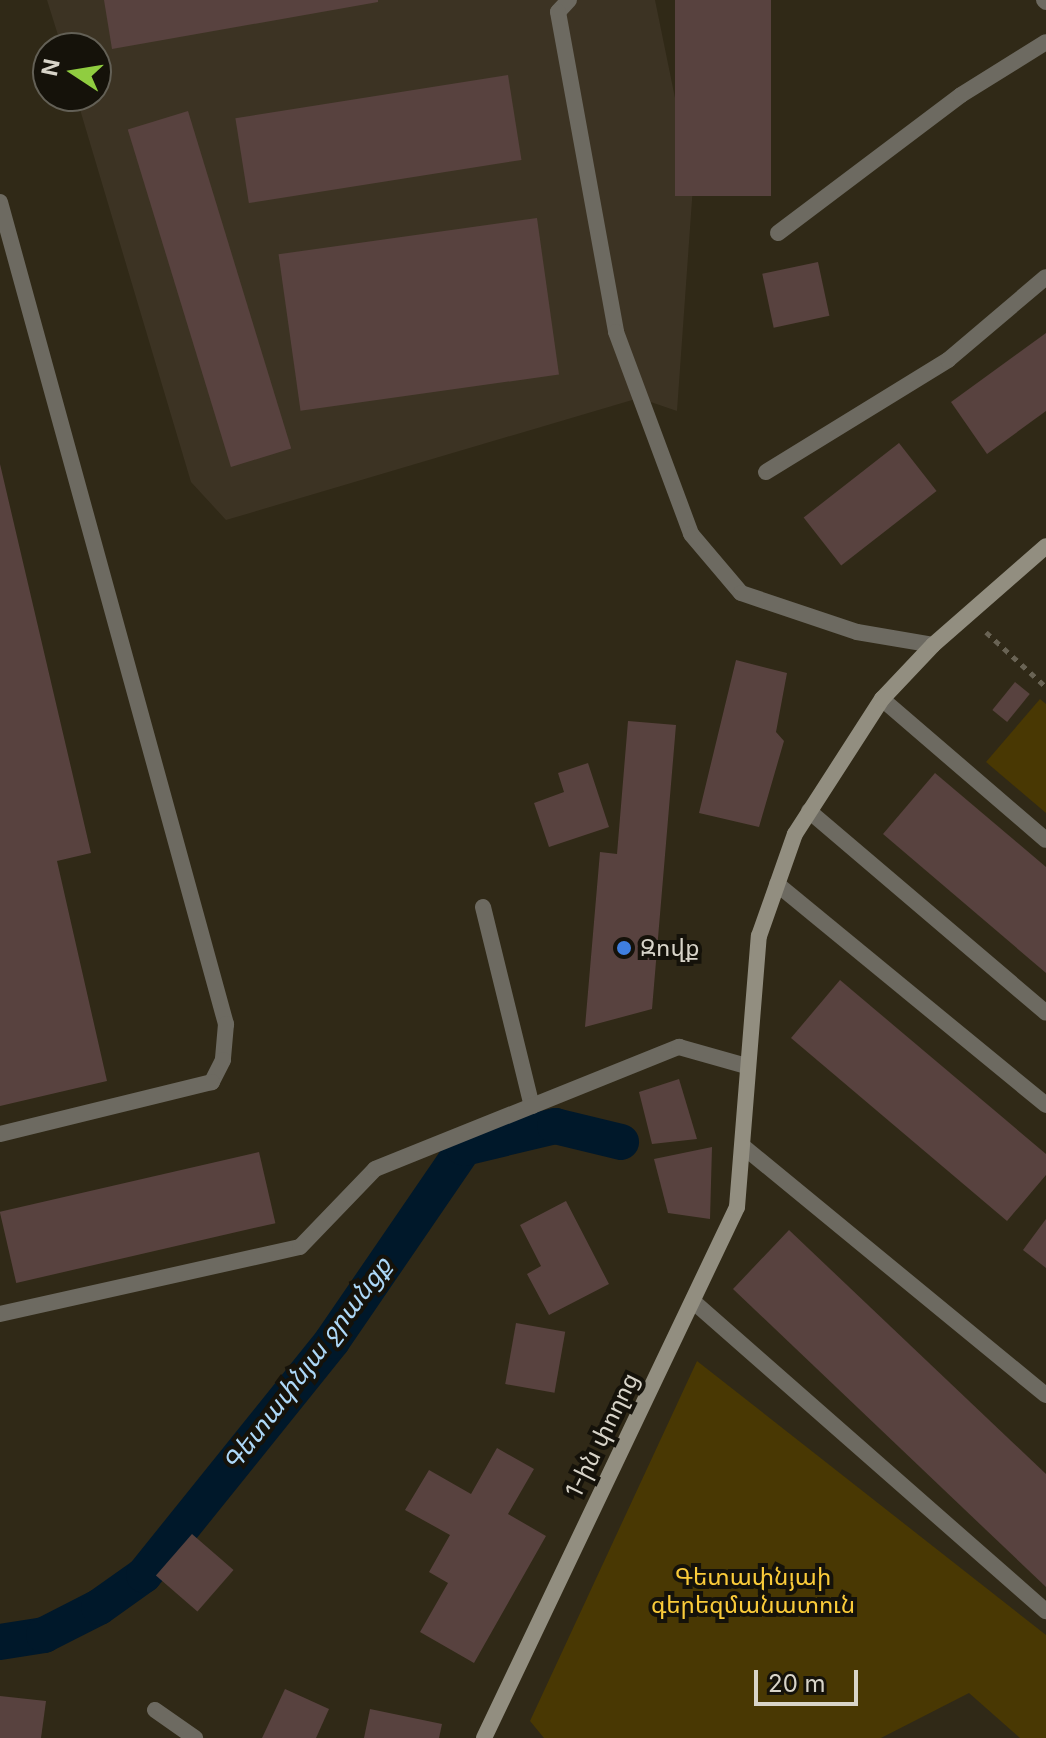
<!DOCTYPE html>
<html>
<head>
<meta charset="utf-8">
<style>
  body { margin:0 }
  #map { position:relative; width:1046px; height:1738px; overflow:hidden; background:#302917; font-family:Inter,"Noto Sans Armenian",sans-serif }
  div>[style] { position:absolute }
  .industrial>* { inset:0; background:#3c3323 }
  .green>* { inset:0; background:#493803 }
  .canal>* { height:36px; margin:-18px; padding:0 18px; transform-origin:18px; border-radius:18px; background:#00182a }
  .building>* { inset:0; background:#58423f; transform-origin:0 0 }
  .path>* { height:5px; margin-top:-2.5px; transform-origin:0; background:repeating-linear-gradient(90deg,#696354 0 6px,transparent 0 12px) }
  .service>* { height:16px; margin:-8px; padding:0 8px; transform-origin:8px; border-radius:8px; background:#6d6a61 }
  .minor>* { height:16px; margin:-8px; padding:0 8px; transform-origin:8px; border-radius:8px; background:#6d6a61 }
  .tertiary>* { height:16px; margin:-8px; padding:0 8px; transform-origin:8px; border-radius:8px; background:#6d6a61 }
  .secondary>* { height:16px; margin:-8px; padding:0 8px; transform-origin:8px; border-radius:8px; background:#928e80 }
  .dots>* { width:22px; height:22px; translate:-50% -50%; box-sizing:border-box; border:4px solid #15120a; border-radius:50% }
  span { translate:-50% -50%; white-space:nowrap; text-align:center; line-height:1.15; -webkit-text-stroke:8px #15120a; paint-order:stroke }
  .poi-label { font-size:24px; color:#d8d4c9 }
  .left { translate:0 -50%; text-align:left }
  .street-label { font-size:24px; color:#d8d4c9 }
  .park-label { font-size:24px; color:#facb3a }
  .water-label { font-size:26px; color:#add8f8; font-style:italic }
  .north { position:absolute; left:32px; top:32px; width:80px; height:80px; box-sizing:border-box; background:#15120a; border:2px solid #636056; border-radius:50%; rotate:282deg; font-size:22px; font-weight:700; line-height:32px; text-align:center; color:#d8d4c9 }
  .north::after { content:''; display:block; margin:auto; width:28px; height:36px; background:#90cd40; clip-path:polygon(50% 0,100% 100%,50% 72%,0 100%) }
  .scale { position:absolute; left:754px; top:1670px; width:104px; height:36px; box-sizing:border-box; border:4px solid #d8d4c9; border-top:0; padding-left:10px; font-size:24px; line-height:28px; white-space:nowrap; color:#d8d4c9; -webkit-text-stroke:6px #15120a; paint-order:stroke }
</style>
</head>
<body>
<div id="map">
  <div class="industrial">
    <div style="clip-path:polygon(47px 0,655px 0,693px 186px,677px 411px,639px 398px,226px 520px,191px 482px,76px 96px,96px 96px,96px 48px,62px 48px)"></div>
  </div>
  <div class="green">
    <div style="clip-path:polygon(1040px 699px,1046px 704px,1046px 813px,986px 762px)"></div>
    <div style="clip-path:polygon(697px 1361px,1046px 1635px,1046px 1738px,1020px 1738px,969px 1693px,881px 1738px,544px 1738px,530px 1721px)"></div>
  </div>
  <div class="canal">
    <div style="left:0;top:1642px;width:45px;rotate:-9deg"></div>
    <div style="left:44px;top:1635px;width:62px;rotate:-27deg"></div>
    <div style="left:99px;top:1607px;width:55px;rotate:-35.4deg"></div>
    <div style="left:144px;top:1575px;width:300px;rotate:-51.2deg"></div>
    <div style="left:332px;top:1341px;width:234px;rotate:-55.6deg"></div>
    <div style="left:464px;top:1148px;width:94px;rotate:-13.6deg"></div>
    <div style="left:555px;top:1126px;width:68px;rotate:13.6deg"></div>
  </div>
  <div class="building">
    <div style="clip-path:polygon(104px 0,378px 0,378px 2px,112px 49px)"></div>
    <div style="left:675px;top:0;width:96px;height:196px"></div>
    <div style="left:508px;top:75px;width:86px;height:276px;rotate:81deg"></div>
    <div style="left:188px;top:111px;width:353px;height:63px;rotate:73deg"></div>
    <div style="left:537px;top:218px;width:158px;height:261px;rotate:82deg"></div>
    <div style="left:818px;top:262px;width:55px;height:57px;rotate:78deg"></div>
    <div style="clip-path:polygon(1046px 333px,1046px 411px,987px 454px,951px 402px)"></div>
    <div style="left:899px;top:443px;width:61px;height:121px;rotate:52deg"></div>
    <div style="clip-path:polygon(0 464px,91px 853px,57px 861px,107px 1081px,0 1106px)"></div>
    <div style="clip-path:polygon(736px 660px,787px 673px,776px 732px,784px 741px,759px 827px,699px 813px)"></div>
    <div style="left:1015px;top:682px;width:19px;height:36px;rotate:39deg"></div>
    <div style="clip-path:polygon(628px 721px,676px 725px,652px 1009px,585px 1027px,600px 852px,617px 854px)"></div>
    <div style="clip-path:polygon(588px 763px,609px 827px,549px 847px,534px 803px,564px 792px,558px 773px)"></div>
    <div style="clip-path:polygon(935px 773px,1046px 867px,1046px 973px,883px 834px)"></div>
    <div style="clip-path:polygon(840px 980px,1046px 1154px,1046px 1175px,1007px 1221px,791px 1038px)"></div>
    <div style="clip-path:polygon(679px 1079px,697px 1139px,652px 1144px,639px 1092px)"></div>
    <div style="clip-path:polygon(712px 1147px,710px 1219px,668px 1213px,654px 1159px)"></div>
    <div style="left:259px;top:1152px;width:73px;height:266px;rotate:77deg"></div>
    <div style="clip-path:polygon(566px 1201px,609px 1284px,549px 1315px,527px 1274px,541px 1266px,520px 1225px)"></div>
    <div style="clip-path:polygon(1046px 1219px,1046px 1268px,1023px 1250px)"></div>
    <div style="clip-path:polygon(789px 1230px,1046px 1474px,1046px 1587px,733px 1289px)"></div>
    <div style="left:516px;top:1323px;width:50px;height:62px;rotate:10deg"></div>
    <div style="clip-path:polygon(497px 1448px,534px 1469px,508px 1514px,546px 1536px,474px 1663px,420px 1632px,448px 1583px,429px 1572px,450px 1535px,405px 1510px,429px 1470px,471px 1494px)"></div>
    <div style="left:192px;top:1534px;width:55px;height:55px;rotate:41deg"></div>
    <div style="clip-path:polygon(285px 1689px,329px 1709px,316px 1738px,262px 1738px)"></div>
    <div style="clip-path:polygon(0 1696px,46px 1701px,41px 1738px,0 1738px)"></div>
    <div style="clip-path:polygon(370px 1709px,442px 1724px,439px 1738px,364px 1738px)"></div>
  </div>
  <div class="path">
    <div style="left:986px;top:632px;width:81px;rotate:42.5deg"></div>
  </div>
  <div class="service">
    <div style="left:569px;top:0;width:16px;rotate:133deg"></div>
    <div style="left:558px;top:12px;width:325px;rotate:79.7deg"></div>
    <div style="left:616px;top:332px;width:215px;rotate:69.6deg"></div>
    <div style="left:691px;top:534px;width:77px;rotate:49.7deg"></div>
    <div style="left:741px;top:593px;width:122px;rotate:18.6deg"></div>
    <div style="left:857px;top:632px;width:77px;rotate:9.7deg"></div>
    <div style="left:1044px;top:0;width:3px;rotate:45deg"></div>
    <div style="left:0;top:202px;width:853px;rotate:74.63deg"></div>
    <div style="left:226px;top:1024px;width:36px;rotate:95deg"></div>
    <div style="left:223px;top:1060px;width:25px;rotate:117deg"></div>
    <div style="left:212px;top:1082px;width:218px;rotate:166.2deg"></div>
    <div style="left:778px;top:233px;width:229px;rotate:-37deg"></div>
    <div style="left:961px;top:95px;width:100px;rotate:-31.9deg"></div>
    <div style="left:766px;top:472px;width:214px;rotate:-31.6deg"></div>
    <div style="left:948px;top:360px;width:128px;rotate:-40.3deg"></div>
    <div style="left:882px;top:699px;width:216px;rotate:40.7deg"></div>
    <div style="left:809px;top:811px;width:311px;rotate:40.4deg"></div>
    <div style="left:777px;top:884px;width:348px;rotate:39.4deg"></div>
    <div style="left:483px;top:907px;width:205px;rotate:76.2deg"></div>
    <div style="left:695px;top:1303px;width:467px;rotate:41.3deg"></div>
    <div style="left:155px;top:1710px;width:49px;rotate:35deg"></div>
  </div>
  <div class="minor">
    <div style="left:0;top:1314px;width:307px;rotate:-12.6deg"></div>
    <div style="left:300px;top:1247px;width:108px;rotate:-46.1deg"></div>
    <div style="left:375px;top:1169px;width:328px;rotate:-21.9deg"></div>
    <div style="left:679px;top:1047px;width:70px;rotate:15.8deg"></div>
  </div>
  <div class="tertiary">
    <div style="left:745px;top:1148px;width:389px;rotate:39.4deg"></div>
  </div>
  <div class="secondary">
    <div style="left:484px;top:1738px;width:588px;rotate:-64.52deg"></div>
    <div style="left:737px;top:1207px;width:272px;rotate:-85.4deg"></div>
    <div style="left:759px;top:936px;width:108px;rotate:-70.6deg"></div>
    <div style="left:795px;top:834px;width:161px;rotate:-57.2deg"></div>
    <div style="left:882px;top:699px;width:74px;rotate:-46.6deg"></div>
    <div style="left:933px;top:645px;width:150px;rotate:-41.2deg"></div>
  </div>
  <div class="dots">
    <div style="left:624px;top:948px;background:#3f7fe0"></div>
  </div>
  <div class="poi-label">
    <span class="left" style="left:640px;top:948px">Զովք</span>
  </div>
  <div class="street-label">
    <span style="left:602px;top:1435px;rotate:-64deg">1-ին փողոց</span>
  </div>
  <div class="park-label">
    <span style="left:753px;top:1591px">Գետափնյաի<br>գերեզմանատուն</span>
  </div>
  <div class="water-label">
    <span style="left:307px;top:1364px;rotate:-53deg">Գետափնյա ջրանցք</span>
  </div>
  <div class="north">N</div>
  <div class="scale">20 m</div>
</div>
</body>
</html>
